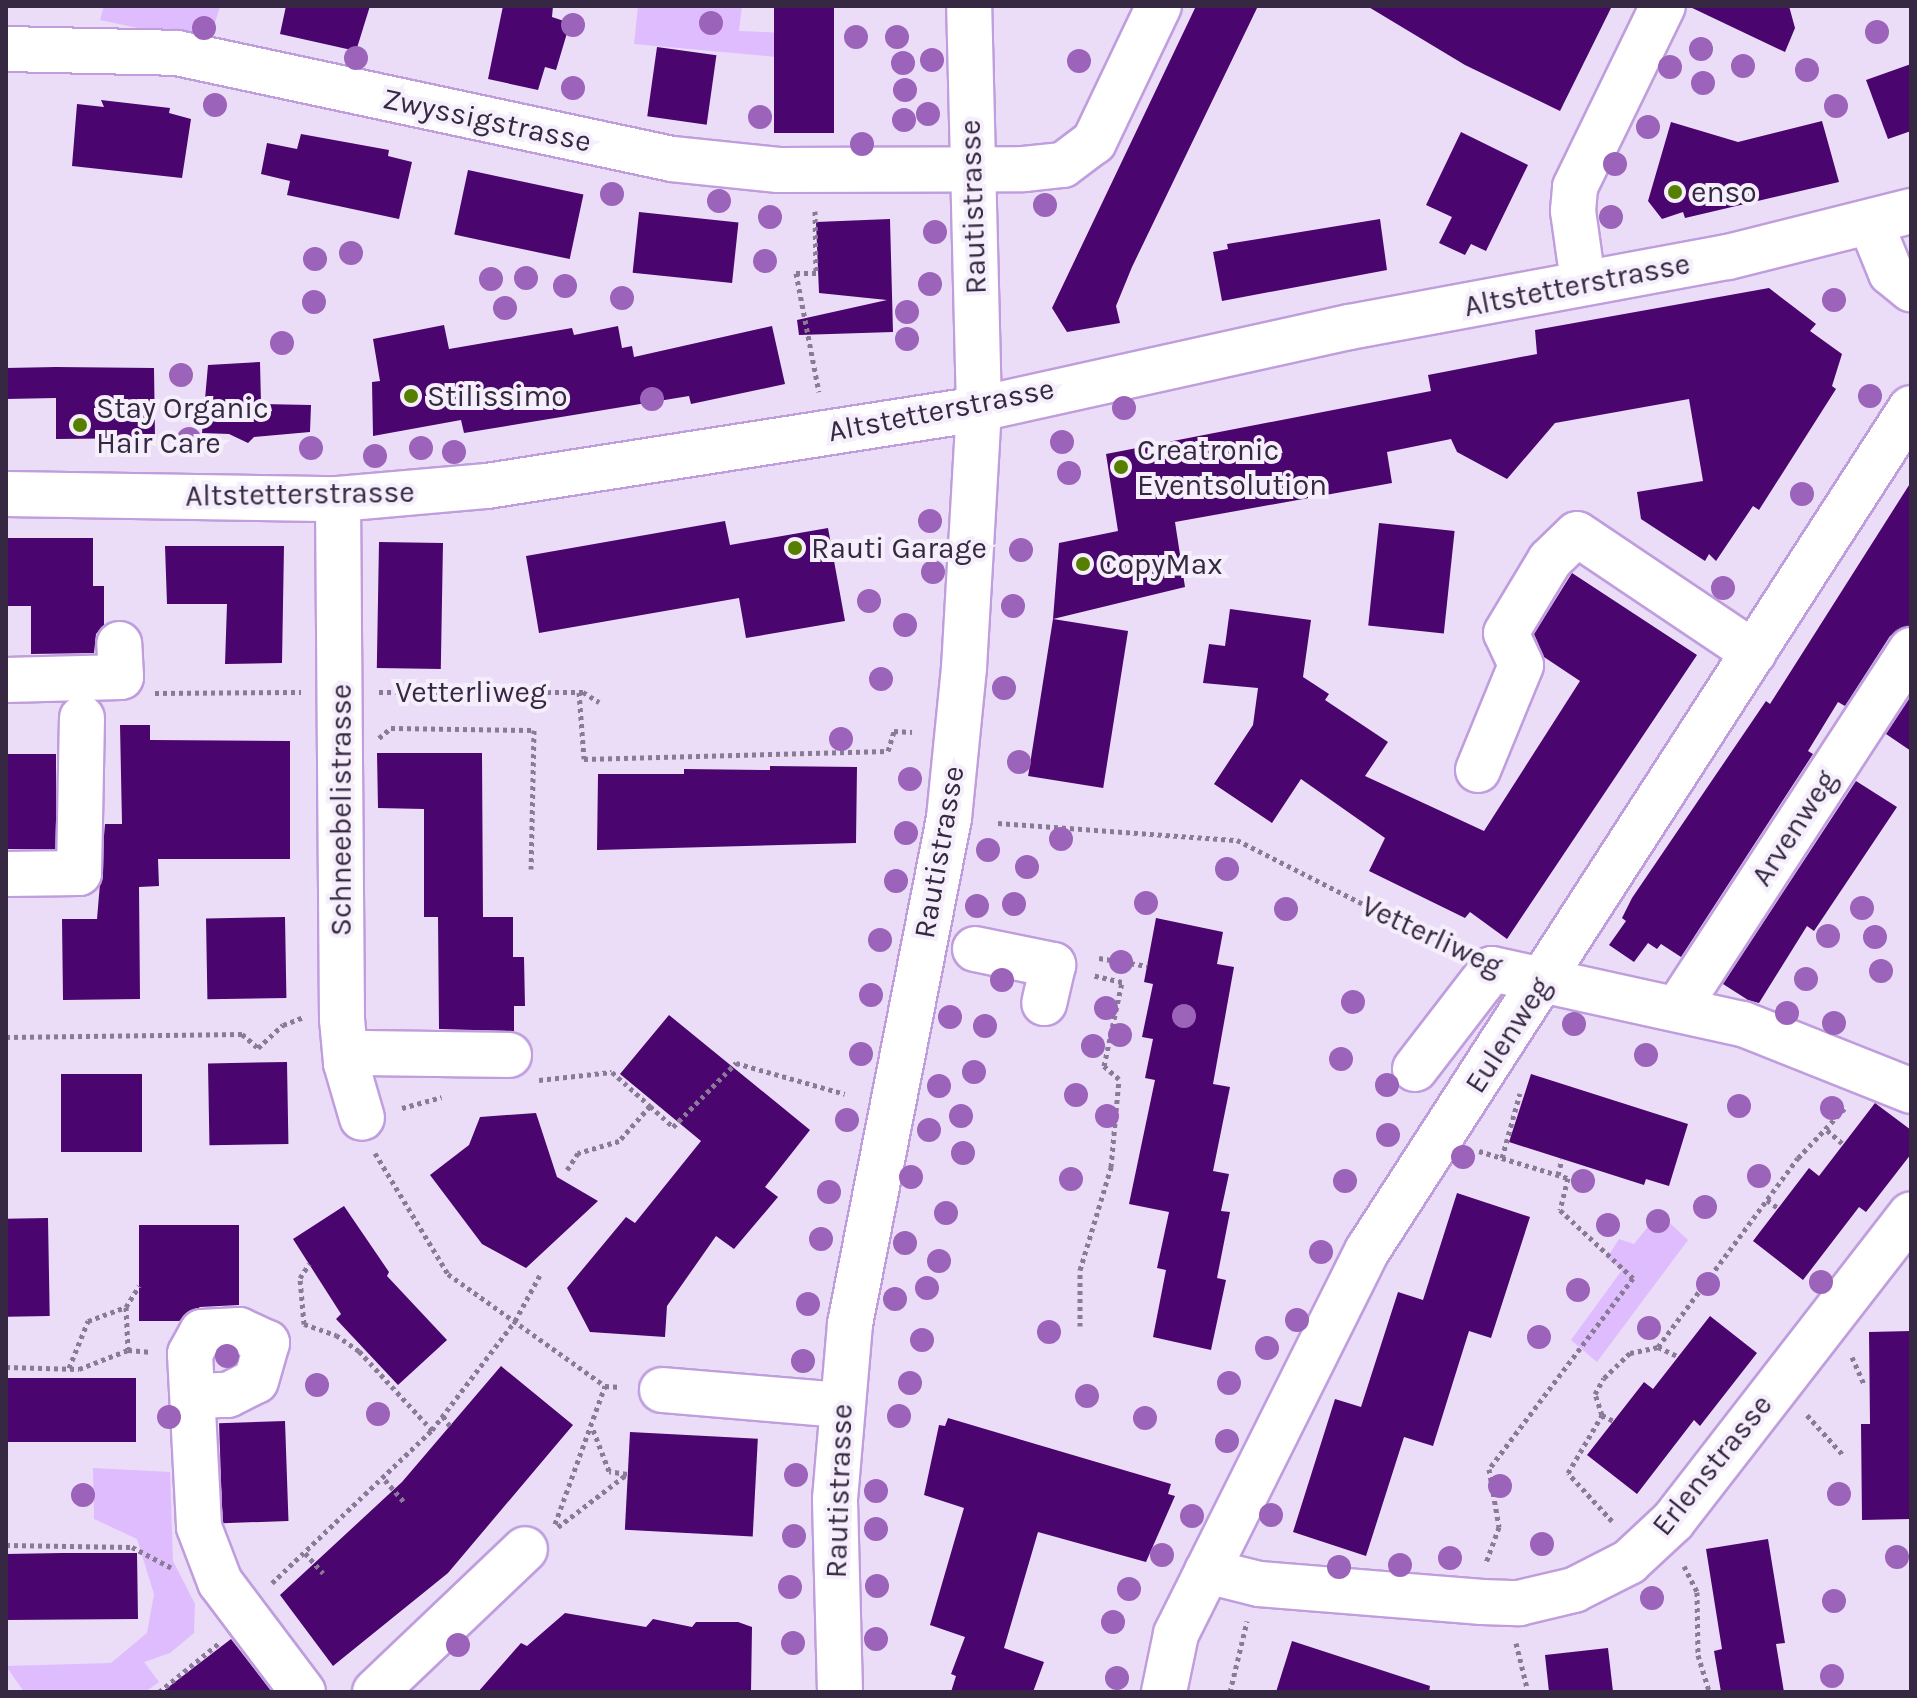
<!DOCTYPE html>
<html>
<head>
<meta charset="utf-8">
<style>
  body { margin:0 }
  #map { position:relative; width:1917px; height:1698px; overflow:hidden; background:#ebddf8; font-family:Karla,sans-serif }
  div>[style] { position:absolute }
  .green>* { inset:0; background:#dfbcfd }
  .building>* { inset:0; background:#4a056e; transform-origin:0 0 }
  .path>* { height:5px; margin-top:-2.5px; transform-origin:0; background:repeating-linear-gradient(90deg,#897b95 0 4px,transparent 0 8px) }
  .roads { filter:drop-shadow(2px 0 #c09edd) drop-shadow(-2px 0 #c09edd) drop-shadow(0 2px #c09edd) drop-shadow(0 -2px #c09edd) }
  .minor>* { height:44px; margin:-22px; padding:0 22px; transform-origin:22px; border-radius:22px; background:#fff }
  .trees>* { width:24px; height:24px; margin:-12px; border-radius:50%; background:#9b63b9 }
  .dots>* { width:22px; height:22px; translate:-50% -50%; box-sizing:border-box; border:4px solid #f5eefb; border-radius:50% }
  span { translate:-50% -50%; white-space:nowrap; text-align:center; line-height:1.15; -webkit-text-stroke:8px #f5eefb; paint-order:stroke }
  .street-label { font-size:30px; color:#362842 }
  .poi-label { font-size:30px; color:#362842 }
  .left { translate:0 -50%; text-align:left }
  .frame { position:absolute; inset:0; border:8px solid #362842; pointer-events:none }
</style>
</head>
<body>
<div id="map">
  <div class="green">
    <div style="clip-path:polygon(104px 6px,220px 6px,209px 43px,100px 20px)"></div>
    <div style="clip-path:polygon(638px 6px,742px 6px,739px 31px,788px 33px,777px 57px,634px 44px)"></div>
    <div style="clip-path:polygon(1659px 1213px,1688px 1240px,1597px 1362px,1571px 1340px,1622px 1270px,1607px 1258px,1619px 1239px,1634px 1244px)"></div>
    <div style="clip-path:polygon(93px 1468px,170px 1472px,173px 1561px,195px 1604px,194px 1633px,170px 1653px,144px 1662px,159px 1682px,145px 1692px,24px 1692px,6px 1666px,111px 1663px,147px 1633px,154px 1594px,137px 1539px,94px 1519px)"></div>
  </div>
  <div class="building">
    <div style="clip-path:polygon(286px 6px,370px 6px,356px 51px,280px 34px)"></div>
    <div style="clip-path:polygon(503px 6px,553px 6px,552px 17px,570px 23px,556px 70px,545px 67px,538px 90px,488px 79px)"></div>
    <div style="left:774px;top:6px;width:60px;height:127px"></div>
    <div style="clip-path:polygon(1196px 6px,1258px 6px,1132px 267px,1116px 306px,1120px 323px,1067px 332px,1052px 308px)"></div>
    <div style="clip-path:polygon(1367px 6px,1612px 6px,1560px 111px,1465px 65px)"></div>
    <div style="clip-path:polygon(1688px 6px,1789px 6px,1795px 28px,1785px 52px)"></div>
    <div style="left:657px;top:47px;width:60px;height:70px;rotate:8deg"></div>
    <div style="clip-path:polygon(1911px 64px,1911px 131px,1888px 139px,1866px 80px)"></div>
    <div style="clip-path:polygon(101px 100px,170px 108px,169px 113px,191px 119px,182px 178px,72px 166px,77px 104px,104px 107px)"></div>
    <div style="clip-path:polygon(1822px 121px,1839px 182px,1685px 218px,1683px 212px,1662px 219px,1648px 201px,1671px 122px,1738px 142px)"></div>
    <div style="clip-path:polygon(1461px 132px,1528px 165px,1486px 251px,1471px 244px,1465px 255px,1439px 243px,1452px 217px,1426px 205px)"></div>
    <div style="clip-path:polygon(301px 134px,389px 150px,388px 156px,412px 162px,399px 219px,287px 195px,290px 181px,261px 174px,267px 143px,297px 149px)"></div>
    <div style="left:468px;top:170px;width:118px;height:66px;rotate:12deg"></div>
    <div style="left:639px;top:212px;width:100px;height:61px;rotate:6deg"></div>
    <div style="clip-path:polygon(890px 219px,893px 332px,799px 335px,797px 320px,887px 300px,819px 293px,816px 222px)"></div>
    <div style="clip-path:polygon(1380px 219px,1387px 270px,1222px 301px,1213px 252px,1228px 249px,1227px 244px)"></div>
    <div style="clip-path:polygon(1769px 288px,1816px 324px,1810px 331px,1842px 354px,1832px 386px,1836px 389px,1759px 510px,1753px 506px,1716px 561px,1709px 554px,1705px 561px,1641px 519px,1637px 492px,1703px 481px,1689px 399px,1555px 423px,1507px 479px,1457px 452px,1451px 439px,1387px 452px,1392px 483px,1175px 522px,1185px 587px,1053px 619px,1059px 543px,1118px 531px,1106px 454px,1431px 391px,1428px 375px,1537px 354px,1535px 330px)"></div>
    <div style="clip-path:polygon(444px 325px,449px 349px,572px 328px,574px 335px,618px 326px,622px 348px,632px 346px,634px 357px,772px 326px,785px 384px,691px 404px,689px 396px,464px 433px,461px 420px,373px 436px,372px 382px,380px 381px,373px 339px)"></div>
    <div style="clip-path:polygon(260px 362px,261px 404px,311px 405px,310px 432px,254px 437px,248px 443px,229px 434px,202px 433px,208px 365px)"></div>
    <div style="clip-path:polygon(56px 367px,154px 368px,155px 438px,56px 439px,56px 398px,6px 399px,6px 368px)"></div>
    <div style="clip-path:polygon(1911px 482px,1911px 625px,1890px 636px,1845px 706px,1838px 702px,1808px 751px,1813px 754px,1681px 957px,1661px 944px,1657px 949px,1648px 943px,1634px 962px,1609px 945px,1626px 921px,1622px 918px,1632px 898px,1766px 701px,1770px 704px)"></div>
    <div style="clip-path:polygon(725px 521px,730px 545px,828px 528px,845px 621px,746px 638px,739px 598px,539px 633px,526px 556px)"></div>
    <div style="left:1379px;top:523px;width:76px;height:103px;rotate:6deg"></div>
    <div style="clip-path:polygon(6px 538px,93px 538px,93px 586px,104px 586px,104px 625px,96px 634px,94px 653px,31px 654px,31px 606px,6px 606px)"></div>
    <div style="left:379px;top:542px;width:64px;height:126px;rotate:1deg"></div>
    <div style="clip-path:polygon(165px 546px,284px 546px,282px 663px,225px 664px,227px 604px,167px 604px)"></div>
    <div style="clip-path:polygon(1572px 573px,1697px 655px,1507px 939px,1470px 912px,1465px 918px,1369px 871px,1385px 838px,1301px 779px,1272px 823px,1214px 784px,1253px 725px,1258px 688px,1203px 683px,1209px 644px,1225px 646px,1230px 609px,1311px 620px,1303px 677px,1329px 694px,1325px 700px,1388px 742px,1365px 776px,1484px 831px,1580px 681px,1544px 657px,1534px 634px)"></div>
    <div style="left:1053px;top:619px;width:76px;height:159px;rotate:9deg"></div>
    <div style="clip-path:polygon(1911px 696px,1911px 751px,1886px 734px)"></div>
    <div style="clip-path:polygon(120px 725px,150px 725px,150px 740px,290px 741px,290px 859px,158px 859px,159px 886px,139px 887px,140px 999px,63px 1000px,62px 919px,97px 919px,105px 824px,122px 824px)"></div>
    <div style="clip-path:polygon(377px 753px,482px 753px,483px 917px,513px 917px,513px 957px,524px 957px,525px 1006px,514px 1006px,514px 1031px,439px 1029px,438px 917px,424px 917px,424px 809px,378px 808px)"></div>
    <div style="left:6px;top:754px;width:50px;height:95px"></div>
    <div style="clip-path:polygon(770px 766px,857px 767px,856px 843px,597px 850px,598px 774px,684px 774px,684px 769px,770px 770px)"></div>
    <div style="clip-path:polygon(1856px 781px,1897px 807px,1814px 931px,1807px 926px,1759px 1003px,1748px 1000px,1723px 984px)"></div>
    <div style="left:285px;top:917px;width:81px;height:79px;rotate:89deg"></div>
    <div style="clip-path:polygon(1156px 918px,1223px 932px,1217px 964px,1234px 967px,1213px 1084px,1230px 1087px,1213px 1171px,1229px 1174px,1221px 1211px,1230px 1212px,1217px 1278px,1226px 1280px,1211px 1350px,1153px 1337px,1166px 1270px,1157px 1268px,1169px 1212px,1129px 1204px,1155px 1080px,1145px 1078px,1153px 1039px,1142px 1037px,1153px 984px,1144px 982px)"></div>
    <div style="clip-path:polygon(669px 1015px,810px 1130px,765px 1187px,778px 1197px,734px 1249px,716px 1236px,667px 1306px,665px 1337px,590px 1332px,567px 1288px,626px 1217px,635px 1223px,701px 1141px,620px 1074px)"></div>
    <div style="left:287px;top:1062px;width:82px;height:79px;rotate:89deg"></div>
    <div style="left:61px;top:1074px;width:81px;height:78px"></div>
    <div style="clip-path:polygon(1531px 1074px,1688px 1124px,1669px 1186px,1646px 1179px,1644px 1185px,1509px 1142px)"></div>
    <div style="clip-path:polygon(1875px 1103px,1911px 1130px,1911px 1154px,1866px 1212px,1859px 1207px,1803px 1280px,1753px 1241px,1809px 1168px,1819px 1176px)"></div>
    <div style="clip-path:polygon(536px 1113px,557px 1177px,598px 1201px,526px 1268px,482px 1244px,430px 1175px,469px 1145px,480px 1117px)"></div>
    <div style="clip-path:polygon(1457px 1193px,1530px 1217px,1491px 1338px,1469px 1331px,1433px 1446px,1404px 1437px,1366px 1556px,1293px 1532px,1335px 1399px,1361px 1407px,1398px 1292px,1423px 1300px)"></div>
    <div style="clip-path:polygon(344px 1206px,389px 1272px,387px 1276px,447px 1340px,398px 1385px,336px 1319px,341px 1314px,293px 1239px)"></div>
    <div style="left:48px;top:1218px;width:98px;height:42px;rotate:89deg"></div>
    <div style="clip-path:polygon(139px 1225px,239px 1225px,239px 1305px,200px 1307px,179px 1321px,139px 1321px)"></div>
    <div style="clip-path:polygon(1710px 1316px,1757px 1353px,1700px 1426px,1694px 1420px,1637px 1494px,1587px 1455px,1644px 1382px,1653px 1389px)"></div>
    <div style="clip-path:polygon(1911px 1331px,1911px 1519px,1862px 1520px,1861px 1424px,1870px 1424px,1869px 1332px)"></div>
    <div style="clip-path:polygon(501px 1366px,573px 1425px,448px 1573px,333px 1666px,280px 1595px,402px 1482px)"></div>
    <div style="left:6px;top:1378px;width:130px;height:64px"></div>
    <div style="clip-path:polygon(948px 1418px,1171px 1484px,1168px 1494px,1175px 1496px,1146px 1562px,1038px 1532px,1004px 1648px,1044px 1662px,1033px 1692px,951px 1692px,956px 1676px,951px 1674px,965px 1637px,930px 1625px,964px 1508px,924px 1495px,939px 1425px,945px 1426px)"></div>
    <div style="left:285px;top:1421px;width:100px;height:66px;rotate:88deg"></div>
    <div style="left:630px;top:1432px;width:128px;height:98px;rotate:3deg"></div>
    <div style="clip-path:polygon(1768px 1539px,1785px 1643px,1776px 1644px,1784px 1692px,1721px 1692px,1714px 1651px,1722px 1649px,1706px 1549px)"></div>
    <div style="clip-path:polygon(62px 1553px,137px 1553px,138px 1619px,6px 1620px,6px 1554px)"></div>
    <div style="clip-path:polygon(565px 1613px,646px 1627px,653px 1619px,692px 1627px,696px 1622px,738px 1622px,752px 1627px,751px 1692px,478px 1692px,521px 1643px,527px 1646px)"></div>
    <div style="clip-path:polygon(231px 1639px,272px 1692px,162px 1692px)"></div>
    <div style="clip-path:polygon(1292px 1641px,1430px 1686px,1429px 1692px,1276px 1692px)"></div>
    <div style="clip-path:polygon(1608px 1648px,1613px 1692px,1549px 1692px,1545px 1655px)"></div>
  </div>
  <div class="path">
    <div style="left:815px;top:211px;width:62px;rotate:89.1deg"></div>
    <div style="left:816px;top:273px;width:20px;rotate:180deg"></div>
    <div style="left:796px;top:273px;width:121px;rotate:79.1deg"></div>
    <div style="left:379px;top:692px;width:204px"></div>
    <div style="left:583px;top:692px;width:19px;rotate:32deg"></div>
    <div style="left:579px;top:692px;width:67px;rotate:85.7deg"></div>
    <div style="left:584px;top:759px;width:304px;rotate:-1.5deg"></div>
    <div style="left:888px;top:751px;width:21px;rotate:-73deg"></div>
    <div style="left:894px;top:731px;width:18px;rotate:3deg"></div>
    <div style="left:155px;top:693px;width:146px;rotate:-0.4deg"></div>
    <div style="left:379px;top:738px;width:16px;rotate:-40deg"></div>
    <div style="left:391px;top:728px;width:143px;rotate:0.8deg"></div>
    <div style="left:534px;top:730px;width:139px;rotate:91.2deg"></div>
    <div style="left:998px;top:823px;width:240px;rotate:4.1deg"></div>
    <div style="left:1237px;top:840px;width:248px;rotate:26.9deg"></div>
    <div style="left:1099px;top:958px;width:49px;rotate:9.5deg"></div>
    <div style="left:6px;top:1037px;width:236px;rotate:-0.7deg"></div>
    <div style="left:242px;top:1034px;width:21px;rotate:41deg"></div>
    <div style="left:258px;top:1048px;width:34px;rotate:-43deg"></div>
    <div style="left:283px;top:1025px;width:22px;rotate:-21deg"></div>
    <div style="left:539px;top:1080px;width:73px;rotate:-6.3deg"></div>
    <div style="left:612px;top:1072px;width:51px;rotate:41.8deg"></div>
    <div style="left:650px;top:1106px;width:47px;rotate:131.5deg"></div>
    <div style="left:619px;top:1141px;width:43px;rotate:163.7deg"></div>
    <div style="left:578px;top:1153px;width:20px;rotate:123deg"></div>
    <div style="left:650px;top:1106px;width:31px;rotate:42deg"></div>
    <div style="left:673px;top:1127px;width:90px;rotate:-45.5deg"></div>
    <div style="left:736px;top:1063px;width:113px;rotate:15.9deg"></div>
    <div style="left:402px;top:1108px;width:41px;rotate:-15.4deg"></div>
    <div style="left:1827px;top:1130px;width:21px;rotate:41deg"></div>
    <div style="left:1479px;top:1151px;width:93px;rotate:16.9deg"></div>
    <div style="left:1568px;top:1178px;width:33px;rotate:104deg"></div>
    <div style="left:1560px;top:1210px;width:100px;rotate:43deg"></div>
    <div style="left:1633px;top:1278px;width:239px;rotate:127deg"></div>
    <div style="left:1489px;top:1469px;width:59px;rotate:80.2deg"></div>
    <div style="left:1499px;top:1527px;width:37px;rotate:110deg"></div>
    <div style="left:375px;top:1153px;width:141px;rotate:58.9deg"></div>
    <div style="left:448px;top:1274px;width:193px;rotate:35.5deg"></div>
    <div style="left:605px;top:1386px;width:16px;rotate:4deg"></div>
    <div style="left:1502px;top:1158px;width:67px;rotate:-74.5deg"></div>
    <div style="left:1558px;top:1175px;width:16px;rotate:-76deg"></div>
    <div style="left:1767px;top:1200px;width:14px;rotate:36deg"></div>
    <div style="left:126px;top:1307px;width:43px;rotate:87.3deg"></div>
    <div style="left:304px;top:1324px;width:34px;rotate:19deg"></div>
    <div style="left:336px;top:1335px;width:28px;rotate:35deg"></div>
    <div style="left:359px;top:1351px;width:108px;rotate:47.3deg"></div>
    <div style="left:304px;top:1324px;width:46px;rotate:-95deg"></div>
    <div style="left:300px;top:1278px;width:17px;rotate:-57deg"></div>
    <div style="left:1080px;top:1326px;width:56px;rotate:-90deg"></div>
    <div style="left:1080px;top:1270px;width:108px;rotate:-73.2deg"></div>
    <div style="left:1111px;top:1167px;width:88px;rotate:-84.8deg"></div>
    <div style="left:1119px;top:1079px;width:20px;rotate:-139deg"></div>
    <div style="left:1104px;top:1066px;width:86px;rotate:-77.9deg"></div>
    <div style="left:1122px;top:982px;width:31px;rotate:-167deg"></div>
    <div style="left:1658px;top:1347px;width:23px;rotate:25deg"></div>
    <div style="left:1852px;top:1357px;width:30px;rotate:66deg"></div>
    <div style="left:6px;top:1367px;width:73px;rotate:1.6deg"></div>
    <div style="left:79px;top:1369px;width:53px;rotate:-21.2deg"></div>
    <div style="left:128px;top:1350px;width:21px;rotate:5deg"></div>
    <div style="left:69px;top:1368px;width:51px;rotate:-68deg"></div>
    <div style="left:88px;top:1321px;width:40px;rotate:-20.2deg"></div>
    <div style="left:126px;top:1307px;width:25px;rotate:-58deg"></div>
    <div style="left:1602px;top:1415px;width:13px;rotate:27deg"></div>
    <div style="left:1807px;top:1415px;width:55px;rotate:47.9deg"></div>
    <div style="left:443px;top:1416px;width:12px;rotate:55deg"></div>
    <div style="left:385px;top:1480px;width:28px;rotate:49deg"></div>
    <div style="left:1612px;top:1521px;width:65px;rotate:-132.5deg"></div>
    <div style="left:1568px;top:1473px;width:67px;rotate:-59.6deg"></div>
    <div style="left:1602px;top:1415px;width:22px;rotate:-108deg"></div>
    <div style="left:1595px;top:1394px;width:18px;rotate:-61deg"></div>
    <div style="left:1604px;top:1378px;width:36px;rotate:-44deg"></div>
    <div style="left:1630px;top:1353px;width:29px;rotate:-12deg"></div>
    <div style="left:1658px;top:1347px;width:235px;rotate:-53.5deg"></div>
    <div style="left:1798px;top:1158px;width:69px;rotate:-46.8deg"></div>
    <div style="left:555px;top:1524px;width:147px;rotate:-70.1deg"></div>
    <div style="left:558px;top:1527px;width:87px;rotate:-37.5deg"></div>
    <div style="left:627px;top:1474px;width:18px;rotate:-171deg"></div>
    <div style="left:609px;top:1471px;width:47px;rotate:-111.1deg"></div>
    <div style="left:6px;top:1545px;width:126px;rotate:0.9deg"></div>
    <div style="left:132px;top:1547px;width:45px;rotate:27.7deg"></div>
    <div style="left:305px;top:1553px;width:27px;rotate:48deg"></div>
    <div style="left:1684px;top:1566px;width:29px;rotate:63deg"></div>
    <div style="left:1697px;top:1592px;width:63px;rotate:89.1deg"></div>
    <div style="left:1698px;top:1655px;width:39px;rotate:73deg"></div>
    <div style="left:272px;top:1583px;width:221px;rotate:-43.7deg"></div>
    <div style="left:432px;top:1430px;width:137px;rotate:-52.7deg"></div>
    <div style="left:515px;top:1321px;width:52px;rotate:-61.5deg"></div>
    <div style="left:1516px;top:1643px;width:50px;rotate:76.2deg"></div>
    <div style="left:159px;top:1692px;width:77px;rotate:-39.2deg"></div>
    <div style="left:1230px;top:1692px;width:73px;rotate:-76.5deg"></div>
  </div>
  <div class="roads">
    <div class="minor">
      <div style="left:6px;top:49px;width:171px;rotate:1.3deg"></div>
      <div style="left:177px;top:53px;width:506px;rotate:12.09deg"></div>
      <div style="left:672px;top:159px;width:107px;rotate:5.9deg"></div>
      <div style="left:778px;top:170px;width:246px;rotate:-0.2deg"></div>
      <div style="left:1024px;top:169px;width:39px;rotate:-6deg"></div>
      <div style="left:1063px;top:165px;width:39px;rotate:-37deg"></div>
      <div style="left:1094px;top:142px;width:151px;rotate:-64.5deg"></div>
      <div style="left:1871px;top:224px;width:53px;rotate:67.8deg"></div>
      <div style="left:1891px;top:273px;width:26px;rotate:39deg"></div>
      <div style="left:1583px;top:282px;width:72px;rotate:-98deg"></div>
      <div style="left:1573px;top:211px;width:24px;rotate:-85deg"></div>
      <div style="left:1575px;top:187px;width:201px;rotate:-64.1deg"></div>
      <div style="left:6px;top:494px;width:332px;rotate:0.9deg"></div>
      <div style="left:338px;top:499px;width:150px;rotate:-5deg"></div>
      <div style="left:487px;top:486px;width:498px;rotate:-8.9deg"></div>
      <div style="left:979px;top:409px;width:379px;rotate:-12.5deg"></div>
      <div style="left:1349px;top:327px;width:385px;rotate:-10.5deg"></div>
      <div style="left:1728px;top:257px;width:189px;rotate:-14.1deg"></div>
      <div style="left:338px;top:499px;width:520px;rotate:89.56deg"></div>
      <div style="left:342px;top:1019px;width:44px;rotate:84.8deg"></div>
      <div style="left:346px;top:1063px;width:57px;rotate:73.8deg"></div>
      <div style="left:6px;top:680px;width:115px;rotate:-1.5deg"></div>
      <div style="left:121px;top:677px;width:33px;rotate:-93deg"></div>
      <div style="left:1478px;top:770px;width:113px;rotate:-67.7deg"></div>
      <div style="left:1521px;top:665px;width:35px;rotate:-115deg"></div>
      <div style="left:1506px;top:633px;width:85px;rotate:-58.9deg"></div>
      <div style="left:1550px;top:560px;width:37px;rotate:-44deg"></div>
      <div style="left:1577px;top:534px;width:213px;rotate:33.9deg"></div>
      <div style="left:6px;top:874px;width:73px;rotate:-0.8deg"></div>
      <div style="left:79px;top:873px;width:155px;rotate:-88.9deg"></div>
      <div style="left:975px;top:949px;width:80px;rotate:11.6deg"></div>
      <div style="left:1053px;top:965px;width:39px;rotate:103deg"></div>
      <div style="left:1679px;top:1006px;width:425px;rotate:-56.9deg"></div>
      <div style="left:346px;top:1063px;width:22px;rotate:-27deg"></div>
      <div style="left:366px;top:1053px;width:143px;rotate:0.8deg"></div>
      <div style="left:1415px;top:1069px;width:126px;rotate:-52.4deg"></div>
      <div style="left:1492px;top:969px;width:257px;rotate:12.4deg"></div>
      <div style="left:1743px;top:1024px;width:181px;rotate:21.7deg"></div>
      <div style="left:662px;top:1390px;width:181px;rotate:4.8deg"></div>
      <div style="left:193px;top:1396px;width:35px;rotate:-2deg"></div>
      <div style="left:228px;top:1395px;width:31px;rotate:-27deg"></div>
      <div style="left:256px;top:1381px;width:40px;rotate:-74deg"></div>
      <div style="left:267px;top:1343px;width:31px;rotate:-155deg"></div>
      <div style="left:239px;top:1330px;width:37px;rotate:177deg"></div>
      <div style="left:202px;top:1332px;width:25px;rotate:119deg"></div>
      <div style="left:190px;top:1354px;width:173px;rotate:87deg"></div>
      <div style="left:199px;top:1527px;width:59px;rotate:69.1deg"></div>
      <div style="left:220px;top:1582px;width:138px;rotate:53deg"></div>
      <div style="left:1207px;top:1571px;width:54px;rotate:14deg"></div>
      <div style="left:1259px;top:1584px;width:224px;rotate:4.6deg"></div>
      <div style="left:1482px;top:1602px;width:37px;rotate:2deg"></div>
      <div style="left:1519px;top:1603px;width:57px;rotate:-13.3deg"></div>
      <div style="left:1574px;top:1590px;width:62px;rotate:-27deg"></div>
      <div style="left:1629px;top:1562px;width:60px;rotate:-43deg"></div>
      <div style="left:1673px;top:1521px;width:388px;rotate:-52.2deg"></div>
      <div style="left:375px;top:1692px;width:207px;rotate:-43.6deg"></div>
      <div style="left:840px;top:1692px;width:193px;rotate:-91.5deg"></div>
      <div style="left:835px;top:1499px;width:176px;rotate:-85.1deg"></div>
      <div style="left:850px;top:1324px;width:516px;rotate:-78.93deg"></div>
      <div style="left:949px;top:818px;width:151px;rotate:-84.3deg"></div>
      <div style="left:964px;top:668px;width:259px;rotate:-86.7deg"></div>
      <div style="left:979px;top:409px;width:403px;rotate:-91.4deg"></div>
      <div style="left:1164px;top:1692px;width:59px;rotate:-78.3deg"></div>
      <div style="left:1176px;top:1634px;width:428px;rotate:-63.5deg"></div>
      <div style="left:1367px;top:1251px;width:1003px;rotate:-57.17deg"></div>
    </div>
  </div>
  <div class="trees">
    <div style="left:711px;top:23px"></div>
    <div style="left:573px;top:25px"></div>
    <div style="left:204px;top:28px"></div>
    <div style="left:1877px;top:32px"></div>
    <div style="left:856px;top:37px"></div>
    <div style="left:897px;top:37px"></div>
    <div style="left:1701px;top:49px"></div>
    <div style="left:356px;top:58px"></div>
    <div style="left:932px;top:60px"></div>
    <div style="left:1079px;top:61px"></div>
    <div style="left:903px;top:63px"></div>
    <div style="left:1743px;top:66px"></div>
    <div style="left:1670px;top:67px"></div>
    <div style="left:1807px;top:70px"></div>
    <div style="left:1703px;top:83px"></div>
    <div style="left:573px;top:88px"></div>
    <div style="left:905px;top:90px"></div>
    <div style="left:215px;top:105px"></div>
    <div style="left:1836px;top:106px"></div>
    <div style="left:928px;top:114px"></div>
    <div style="left:760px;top:117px"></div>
    <div style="left:904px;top:120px"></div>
    <div style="left:1648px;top:127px"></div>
    <div style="left:862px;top:144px"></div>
    <div style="left:1615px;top:164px"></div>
    <div style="left:612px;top:194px"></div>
    <div style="left:719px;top:201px"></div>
    <div style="left:1045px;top:205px"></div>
    <div style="left:770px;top:217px"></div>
    <div style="left:1611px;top:217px"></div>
    <div style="left:935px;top:232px"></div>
    <div style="left:351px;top:253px"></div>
    <div style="left:315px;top:259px"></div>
    <div style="left:765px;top:261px"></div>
    <div style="left:526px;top:278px"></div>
    <div style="left:491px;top:279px"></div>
    <div style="left:930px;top:284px"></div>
    <div style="left:565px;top:286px"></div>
    <div style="left:622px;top:298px"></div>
    <div style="left:1834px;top:300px"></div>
    <div style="left:314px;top:302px"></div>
    <div style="left:505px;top:308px"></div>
    <div style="left:907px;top:312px"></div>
    <div style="left:907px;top:339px"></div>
    <div style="left:282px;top:343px"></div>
    <div style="left:181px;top:375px"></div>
    <div style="left:1870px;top:396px"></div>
    <div style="left:652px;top:399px"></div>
    <div style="left:1124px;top:408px"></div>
    <div style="left:189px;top:439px"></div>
    <div style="left:1062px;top:442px"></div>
    <div style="left:311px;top:448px"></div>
    <div style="left:421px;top:448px"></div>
    <div style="left:454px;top:452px"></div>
    <div style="left:375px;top:456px"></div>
    <div style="left:1069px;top:473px"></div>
    <div style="left:1802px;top:494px"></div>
    <div style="left:930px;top:521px"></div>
    <div style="left:1021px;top:550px"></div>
    <div style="left:933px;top:572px"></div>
    <div style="left:1723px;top:588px"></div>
    <div style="left:869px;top:601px"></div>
    <div style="left:1013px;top:606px"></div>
    <div style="left:905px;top:625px"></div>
    <div style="left:881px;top:679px"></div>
    <div style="left:1004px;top:688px"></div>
    <div style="left:841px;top:739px"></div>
    <div style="left:1019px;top:762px"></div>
    <div style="left:910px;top:779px"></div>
    <div style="left:906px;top:833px"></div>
    <div style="left:1061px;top:839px"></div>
    <div style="left:988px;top:850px"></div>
    <div style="left:1027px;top:867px"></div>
    <div style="left:1227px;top:869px"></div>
    <div style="left:896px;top:881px"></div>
    <div style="left:1146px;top:903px"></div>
    <div style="left:1014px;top:904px"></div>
    <div style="left:977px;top:906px"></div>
    <div style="left:1862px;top:908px"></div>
    <div style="left:1286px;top:909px"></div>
    <div style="left:1828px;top:936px"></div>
    <div style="left:1875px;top:937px"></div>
    <div style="left:880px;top:940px"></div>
    <div style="left:1121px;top:962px"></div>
    <div style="left:1881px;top:971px"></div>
    <div style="left:1806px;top:979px"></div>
    <div style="left:1002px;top:980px"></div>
    <div style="left:871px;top:995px"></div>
    <div style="left:1353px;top:1002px"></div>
    <div style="left:1106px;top:1008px"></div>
    <div style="left:1787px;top:1013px"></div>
    <div style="left:1184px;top:1016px"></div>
    <div style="left:950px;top:1017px"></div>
    <div style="left:1834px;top:1023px"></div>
    <div style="left:1574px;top:1024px"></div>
    <div style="left:985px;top:1026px"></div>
    <div style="left:1120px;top:1035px"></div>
    <div style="left:1093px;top:1046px"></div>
    <div style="left:861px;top:1054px"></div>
    <div style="left:1646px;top:1055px"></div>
    <div style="left:1341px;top:1059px"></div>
    <div style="left:974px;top:1072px"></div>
    <div style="left:1387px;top:1085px"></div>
    <div style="left:939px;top:1086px"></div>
    <div style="left:1076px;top:1095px"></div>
    <div style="left:1739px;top:1106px"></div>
    <div style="left:1832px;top:1108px"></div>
    <div style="left:961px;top:1116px"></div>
    <div style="left:1107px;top:1116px"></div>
    <div style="left:847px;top:1120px"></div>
    <div style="left:929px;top:1130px"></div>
    <div style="left:1388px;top:1135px"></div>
    <div style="left:963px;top:1153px"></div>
    <div style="left:1463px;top:1157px"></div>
    <div style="left:1759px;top:1176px"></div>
    <div style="left:911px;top:1177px"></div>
    <div style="left:1071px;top:1179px"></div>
    <div style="left:1345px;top:1181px"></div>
    <div style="left:1583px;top:1181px"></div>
    <div style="left:829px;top:1192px"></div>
    <div style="left:1705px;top:1207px"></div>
    <div style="left:946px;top:1213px"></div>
    <div style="left:1658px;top:1221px"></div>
    <div style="left:1608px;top:1225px"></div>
    <div style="left:821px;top:1239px"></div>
    <div style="left:905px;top:1243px"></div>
    <div style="left:1321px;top:1252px"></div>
    <div style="left:939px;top:1261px"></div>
    <div style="left:1821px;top:1282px"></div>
    <div style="left:1708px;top:1284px"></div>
    <div style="left:927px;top:1288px"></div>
    <div style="left:1578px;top:1290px"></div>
    <div style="left:895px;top:1299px"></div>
    <div style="left:808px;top:1304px"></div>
    <div style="left:1297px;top:1320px"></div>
    <div style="left:1649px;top:1328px"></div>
    <div style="left:1049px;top:1332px"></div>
    <div style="left:1539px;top:1337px"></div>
    <div style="left:922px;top:1340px"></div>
    <div style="left:1267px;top:1348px"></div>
    <div style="left:227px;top:1356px"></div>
    <div style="left:803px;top:1361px"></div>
    <div style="left:910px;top:1383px"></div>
    <div style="left:1229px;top:1383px"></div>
    <div style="left:317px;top:1385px"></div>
    <div style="left:1087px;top:1396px"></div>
    <div style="left:378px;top:1414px"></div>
    <div style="left:899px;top:1416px"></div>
    <div style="left:169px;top:1417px"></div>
    <div style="left:1145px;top:1418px"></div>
    <div style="left:1227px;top:1441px"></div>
    <div style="left:796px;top:1475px"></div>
    <div style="left:1500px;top:1486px"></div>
    <div style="left:876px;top:1491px"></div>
    <div style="left:1839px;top:1494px"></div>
    <div style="left:83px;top:1495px"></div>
    <div style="left:1271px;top:1515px"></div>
    <div style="left:1192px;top:1516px"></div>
    <div style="left:876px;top:1529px"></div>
    <div style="left:794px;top:1536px"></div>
    <div style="left:1542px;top:1544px"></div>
    <div style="left:1162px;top:1555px"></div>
    <div style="left:1897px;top:1557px"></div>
    <div style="left:1450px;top:1558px"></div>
    <div style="left:1400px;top:1565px"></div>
    <div style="left:1339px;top:1567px"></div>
    <div style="left:877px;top:1586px"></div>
    <div style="left:790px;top:1587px"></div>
    <div style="left:1129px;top:1589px"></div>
    <div style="left:1652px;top:1598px"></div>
    <div style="left:1834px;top:1601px"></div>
    <div style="left:1113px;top:1622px"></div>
    <div style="left:876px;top:1639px"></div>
    <div style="left:793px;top:1643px"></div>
    <div style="left:458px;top:1645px"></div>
    <div style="left:1832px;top:1676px"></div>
    <div style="left:1117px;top:1678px"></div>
  </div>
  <div class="dots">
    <div style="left:1675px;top:192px;background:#567f00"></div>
    <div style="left:411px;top:396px;background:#567f00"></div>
    <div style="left:80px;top:425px;background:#567f00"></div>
    <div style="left:1121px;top:467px;background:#567f00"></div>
    <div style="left:795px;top:548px;background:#567f00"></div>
    <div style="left:1083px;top:564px;background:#567f00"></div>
  </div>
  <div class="street-label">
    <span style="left:487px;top:120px;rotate:12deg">Zwyssigstrasse</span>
    <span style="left:973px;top:207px;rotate:-92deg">Rautistrasse</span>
    <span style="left:1577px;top:285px;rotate:-11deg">Altstetterstrasse</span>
    <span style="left:941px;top:410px;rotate:-11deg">Altstetterstrasse</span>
    <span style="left:300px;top:494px;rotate:-1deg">Altstetterstrasse</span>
    <span style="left:471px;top:692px">Vetterliweg</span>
    <span style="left:341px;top:810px;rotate:-90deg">Schneebelistrasse</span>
    <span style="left:1794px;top:828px;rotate:-57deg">Arvenweg</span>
    <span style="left:939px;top:852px;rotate:-80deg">Rautistrasse</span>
    <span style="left:1432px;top:936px;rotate:25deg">Vetterliweg</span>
    <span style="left:1508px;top:1035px;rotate:-57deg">Eulenweg</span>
    <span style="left:1712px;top:1465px;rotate:-51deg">Erlenstrasse</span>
    <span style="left:839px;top:1491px;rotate:-88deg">Rautistrasse</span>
  </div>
  <div class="poi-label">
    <span class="left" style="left:1691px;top:192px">enso</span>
    <span class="left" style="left:427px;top:396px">Stilissimo</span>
    <span class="left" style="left:96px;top:425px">Stay Organic<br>Hair Care</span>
    <span class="left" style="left:1137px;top:467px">Creatronic<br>Eventsolution</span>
    <span class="left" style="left:811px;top:548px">Rauti Garage</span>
    <span class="left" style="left:1099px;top:564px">CopyMax</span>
  </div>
  <div class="frame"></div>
</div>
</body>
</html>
